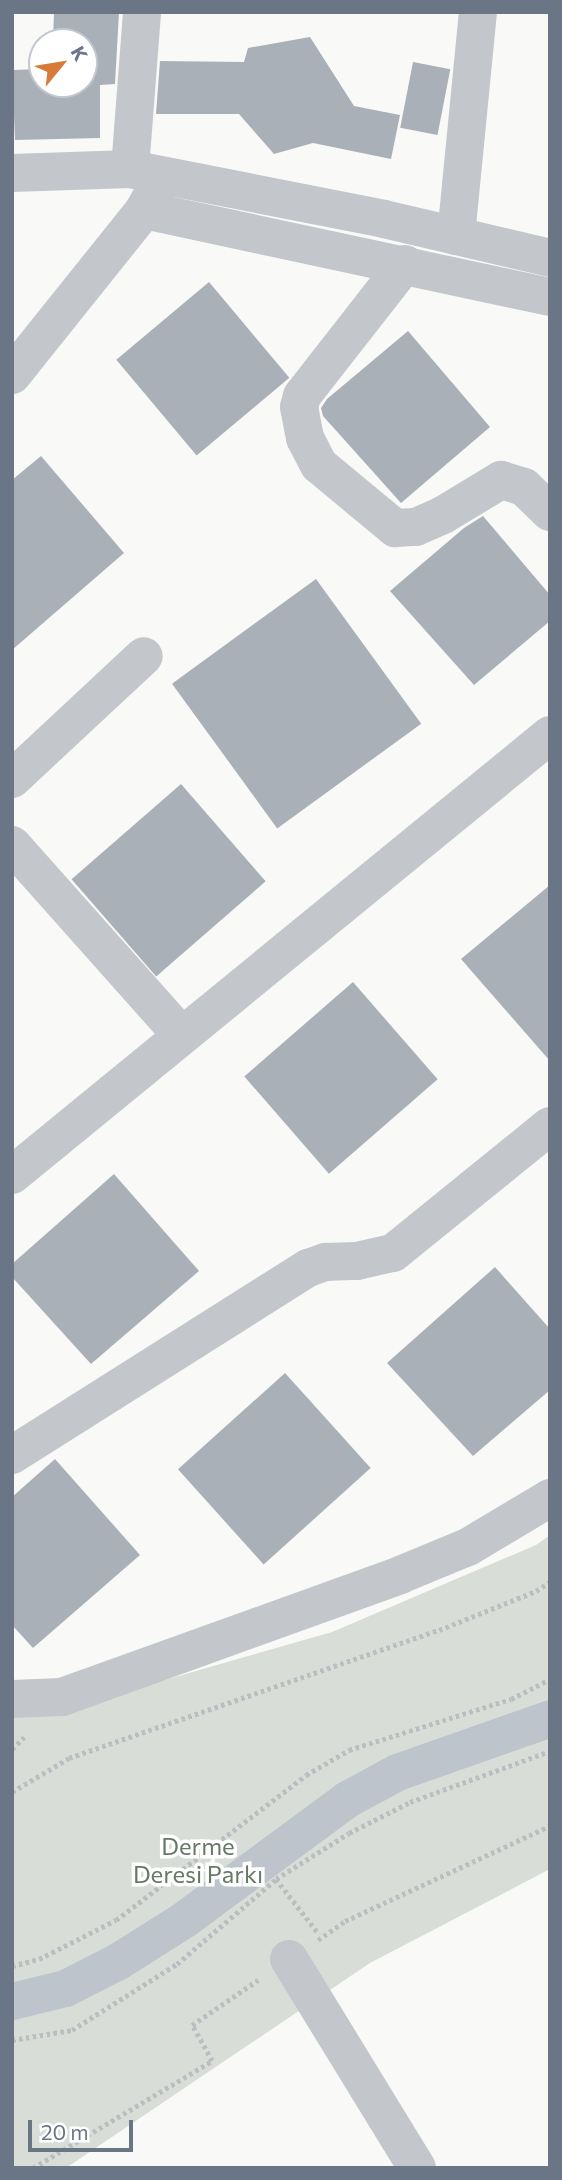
<!DOCTYPE html>
<html>
<head>
<meta charset="utf-8">
<style>
  body { margin:0 }
  #map { position:relative; width:562px; height:2180px; overflow:hidden; background:#f9f9f7; font-family:Commissioner,sans-serif }
  div>[style] { position:absolute }
  .green>* { inset:0; background:#d8ded7 }
  .canal>* { height:37px; margin:-18.5px; padding:0 18.5px; transform-origin:18.5px; border-radius:18.5px; background:#bdc4cb }
  .building>* { inset:0; background:#aab0b7; transform-origin:0 0 }
  .path>* { height:4.5px; margin-top:-2.25px; transform-origin:0; background:repeating-linear-gradient(90deg,#bbbdc0 0 3.5px,transparent 0 7px) }
  .minor>* { height:38px; margin:-19px; padding:0 19px; transform-origin:19px; border-radius:19px; background:#c3c6ca }
  span { translate:-50% -50%; white-space:nowrap; text-align:center; line-height:1.15; -webkit-text-stroke:7px #fff; paint-order:stroke }
  .park-label { font-size:24px; color:#657965 }
  .frame { position:absolute; inset:0; border:14px solid #6a7586; pointer-events:none }
  .north { position:absolute; left:28px; top:28px; width:70px; height:70px; box-sizing:border-box; background:#fff; border:2px solid #c3c8cf; border-radius:50%; rotate:60deg; font-size:19px; font-weight:700; line-height:28px; text-align:center; color:#6a7586 }
  .north::after { content:''; display:block; margin:auto; width:24px; height:32px; background:#d87a39; clip-path:polygon(50% 0,100% 100%,50% 72%,0 100%) }
  .scale { position:absolute; left:28px; top:2120px; width:105px; height:32px; box-sizing:border-box; border:4px solid #6a7586; border-top:0; padding-left:9px; font-size:21px; line-height:24px; white-space:nowrap; color:#6a7586; -webkit-text-stroke:5px #fff; paint-order:stroke }
</style>
</head>
<body>
<div id="map">
  <div class="green">
    <div style="clip-path:polygon(550px 1535px,550px 1869px,370px 1963px,66px 2168px,12px 2168px,12px 1716px,81px 1704px,332px 1632px,536px 1545px)"></div>
  </div>
  <div class="canal">
    <div style="left:12px;top:2001px;width:55px;rotate:-13.8deg"></div>
    <div style="left:65px;top:1988px;width:59px;rotate:-27deg"></div>
    <div style="left:118px;top:1961px;width:77px;rotate:-32.2deg"></div>
    <div style="left:183px;top:1920px;width:204px;rotate:-36.4deg"></div>
    <div style="left:347px;top:1799px;width:57px;rotate:-28.4deg"></div>
    <div style="left:397px;top:1772px;width:162px;rotate:-19.4deg"></div>
  </div>
  <div class="building">
    <div style="clip-path:polygon(54px 12px,119px 12px,115px 84px,100px 85px,100px 138px,15px 140px,12px 70px,42px 69px,42px 84px,84px 84px,84px 42px,53px 42px)"></div>
    <div style="clip-path:polygon(310px 37px,354px 106px,400px 115px,391px 159px,313px 143px,274px 154px,239px 114px,156px 114px,160px 61px,244px 62px,248px 48px)"></div>
    <div style="left:413px;top:62px;width:38px;height:67px;rotate:11deg"></div>
    <div style="left:209px;top:282px;width:125px;height:121px;rotate:50deg"></div>
    <div style="clip-path:polygon(408px 331px,490px 427px,401px 503px,323px 416px,321px 408px,327px 399px)"></div>
    <div style="clip-path:polygon(41px 456px,124px 553px,12px 650px,12px 480px)"></div>
    <div style="clip-path:polygon(483px 516px,550px 595px,550px 621px,474px 685px,390px 591px,464px 528px)"></div>
    <div style="left:316px;top:579px;width:179px;height:178px;rotate:54deg"></div>
    <div style="left:181px;top:784px;width:129px;height:145px;rotate:49deg"></div>
    <div style="clip-path:polygon(550px 885px,550px 1061px,461px 959px)"></div>
    <div style="left:353px;top:982px;width:129px;height:144px;rotate:49deg"></div>
    <div style="clip-path:polygon(114px 1174px,199px 1271px,91px 1364px,12px 1277px,12px 1264px)"></div>
    <div style="clip-path:polygon(495px 1267px,550px 1329px,550px 1390px,473px 1456px,387px 1363px)"></div>
    <div style="left:285px;top:1373px;width:128px;height:144px;rotate:48deg"></div>
    <div style="clip-path:polygon(55px 1459px,140px 1555px,33px 1648px,12px 1625px,12px 1497px)"></div>
  </div>
  <div class="path">
    <div style="left:12px;top:1749px;width:17px;rotate:-45deg"></div>
    <div style="left:12px;top:1792px;width:66px;rotate:-30.8deg"></div>
    <div style="left:69px;top:1758px;width:392px;rotate:-19.1deg"></div>
    <div style="left:439px;top:1630px;width:105px;rotate:-21.9deg"></div>
    <div style="left:536px;top:1591px;width:17px;rotate:-33deg"></div>
    <div style="left:276px;top:1879px;width:70px;rotate:52deg"></div>
    <div style="left:318px;top:1940px;width:33px;rotate:-35deg"></div>
    <div style="left:345px;top:1921px;width:226px;rotate:-24.9deg"></div>
    <div style="left:12px;top:1966px;width:28px;rotate:-15deg"></div>
    <div style="left:39px;top:1959px;width:86px;rotate:-26.9deg"></div>
    <div style="left:116px;top:1920px;width:239px;rotate:-37.3deg"></div>
    <div style="left:306px;top:1775px;width:50px;rotate:-30.2deg"></div>
    <div style="left:349px;top:1750px;width:170px;rotate:-17.5deg"></div>
    <div style="left:511px;top:1699px;width:44px;rotate:-27.1deg"></div>
    <div style="left:12px;top:2040px;width:61px;rotate:-9.5deg"></div>
    <div style="left:72px;top:2030px;width:124px;rotate:-32.2deg"></div>
    <div style="left:177px;top:1964px;width:130px;rotate:-40.6deg"></div>
    <div style="left:276px;top:1879px;width:86px;rotate:-32.2deg"></div>
    <div style="left:349px;top:1833px;width:68px;rotate:-26.9deg"></div>
    <div style="left:410px;top:1802px;width:149px;rotate:-20deg"></div>
    <div style="left:33px;top:2168px;width:209px;rotate:-30.9deg"></div>
    <div style="left:212px;top:2061px;width:41px;rotate:-119.1deg"></div>
    <div style="left:192px;top:2025px;width:80px;rotate:-34.3deg"></div>
  </div>
  <div class="minor">
    <div style="left:130px;top:169px;width:157px;rotate:-85.6deg"></div>
    <div style="left:12px;top:173px;width:118px;rotate:-1.9deg"></div>
    <div style="left:130px;top:169px;width:259px;rotate:11.1deg"></div>
    <div style="left:384px;top:219px;width:171px;rotate:13.2deg"></div>
    <div style="left:144px;top:210px;width:415px;rotate:12.1deg"></div>
    <div style="left:456px;top:236px;width:225px;rotate:-84.4deg"></div>
    <div style="left:405px;top:264px;width:167px;rotate:128deg"></div>
    <div style="left:302px;top:396px;width:11px;rotate:105deg"></div>
    <div style="left:299px;top:407px;width:32px;rotate:79deg"></div>
    <div style="left:305px;top:438px;width:30px;rotate:63deg"></div>
    <div style="left:319px;top:465px;width:99px;rotate:39.7deg"></div>
    <div style="left:395px;top:528px;width:21px;rotate:-3deg"></div>
    <div style="left:416px;top:527px;width:30px;rotate:-24deg"></div>
    <div style="left:443px;top:515px;width:68px;rotate:-31.1deg"></div>
    <div style="left:501px;top:480px;width:24px;rotate:17deg"></div>
    <div style="left:524px;top:487px;width:36px;rotate:44deg"></div>
    <div style="left:12px;top:375px;width:211px;rotate:-51.3deg"></div>
    <div style="left:144px;top:210px;width:26px;rotate:-61deg"></div>
    <div style="left:12px;top:779px;width:180px;rotate:-43deg"></div>
    <div style="left:12px;top:845px;width:254px;rotate:48.3deg"></div>
    <div style="left:12px;top:1175px;width:695px;rotate:-39.28deg"></div>
    <div style="left:12px;top:1455px;width:350px;rotate:-32.3deg"></div>
    <div style="left:308px;top:1268px;width:18px;rotate:-19deg"></div>
    <div style="left:325px;top:1262px;width:32px;rotate:-2deg"></div>
    <div style="left:357px;top:1261px;width:37px;rotate:-13deg"></div>
    <div style="left:393px;top:1253px;width:202px;rotate:-39deg"></div>
    <div style="left:12px;top:1699px;width:50px;rotate:-2.3deg"></div>
    <div style="left:62px;top:1697px;width:359px;rotate:-19.8deg"></div>
    <div style="left:400px;top:1575px;width:74px;rotate:-22.4deg"></div>
    <div style="left:468px;top:1547px;width:96px;rotate:-30.9deg"></div>
    <div style="left:289px;top:1959px;width:245px;rotate:58.5deg"></div>
  </div>
  <div class="park-label">
    <span style="left:198px;top:1860px">Derme<br>Deresi Parkı</span>
  </div>
  <div class="frame"></div>
  <div class="north">K</div>
  <div class="scale">20 m</div>
</div>
</body>
</html>
